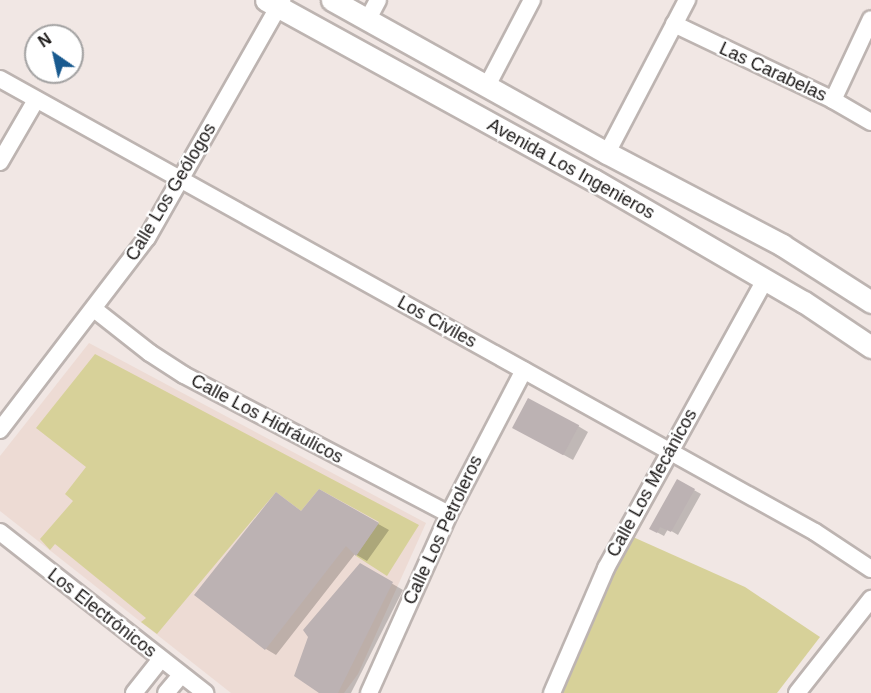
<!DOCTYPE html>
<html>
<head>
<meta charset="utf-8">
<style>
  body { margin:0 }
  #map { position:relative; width:871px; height:693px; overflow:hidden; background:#f1e7e4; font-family:Arial,sans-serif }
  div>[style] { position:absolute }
  .built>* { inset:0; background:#eddbd4 }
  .green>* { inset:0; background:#d7d199 }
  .shadow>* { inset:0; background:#0003 }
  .building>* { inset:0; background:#bcb2b3; transform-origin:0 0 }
  .roads { filter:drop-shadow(2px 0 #bdb4b1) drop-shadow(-2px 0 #bdb4b1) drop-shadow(0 2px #bdb4b1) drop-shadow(0 -2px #bdb4b1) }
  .minor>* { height:16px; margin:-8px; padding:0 8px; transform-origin:8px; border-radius:8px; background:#fff }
  .tertiary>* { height:21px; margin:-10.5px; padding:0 10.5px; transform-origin:10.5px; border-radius:10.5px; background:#fff }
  span { translate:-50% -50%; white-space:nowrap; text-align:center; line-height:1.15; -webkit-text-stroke:4.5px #fff; paint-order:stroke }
  .street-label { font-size:18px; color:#1a1716 }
  .north { position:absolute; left:24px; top:24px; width:60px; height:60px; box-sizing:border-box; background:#fff; border:2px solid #a3a2a2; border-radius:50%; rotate:326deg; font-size:16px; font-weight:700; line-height:24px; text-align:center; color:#1a1716 }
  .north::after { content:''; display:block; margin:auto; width:21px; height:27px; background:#195a8f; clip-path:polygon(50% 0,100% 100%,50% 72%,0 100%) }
</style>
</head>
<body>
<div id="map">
  <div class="built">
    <div style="clip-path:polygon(89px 343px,426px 523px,358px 674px,344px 693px,231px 693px,0 511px,0 456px)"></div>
  </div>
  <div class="green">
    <div style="clip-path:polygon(95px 354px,419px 525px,387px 576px,356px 556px,379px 522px,319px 489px,301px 511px,276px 492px,157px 634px,141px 622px,146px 618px,55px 544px,50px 550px,40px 539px,73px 501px,65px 494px,86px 467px,36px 428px)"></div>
    <div style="clip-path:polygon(633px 537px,745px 587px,820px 637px,777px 693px,562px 693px,598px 604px)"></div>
  </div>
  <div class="shadow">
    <div style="clip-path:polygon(578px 426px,588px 432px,573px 460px,524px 433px)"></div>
    <div style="clip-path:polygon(678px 481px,701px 494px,678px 535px,668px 529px,664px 536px,651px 529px)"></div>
    <div style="clip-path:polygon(319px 491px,389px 530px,367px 561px,355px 554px,276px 655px,266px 649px,276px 494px,302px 512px)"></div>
    <div style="clip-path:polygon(360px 565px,403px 590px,351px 693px,321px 693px)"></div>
  </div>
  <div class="building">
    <div style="left:528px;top:398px;width:58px;height:34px;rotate:28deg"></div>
    <div style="clip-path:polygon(677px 479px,695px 489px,671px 532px,660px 527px,657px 533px,649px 529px)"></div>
    <div style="clip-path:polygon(319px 489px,379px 523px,356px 556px,346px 546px,265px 650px,194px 595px,276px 492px,301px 511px)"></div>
    <div style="clip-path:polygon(360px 563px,393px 582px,338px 693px,319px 693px,294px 676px,308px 637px,303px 630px)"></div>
  </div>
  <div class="roads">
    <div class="minor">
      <div style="left:368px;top:19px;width:21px;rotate:-62deg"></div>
      <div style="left:674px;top:24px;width:176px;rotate:25.5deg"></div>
      <div style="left:833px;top:100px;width:44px;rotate:30.1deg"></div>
      <div style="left:0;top:79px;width:932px;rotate:29.07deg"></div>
      <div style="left:815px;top:532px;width:67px;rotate:33.5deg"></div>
      <div style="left:487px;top:86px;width:97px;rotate:-62.4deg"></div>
      <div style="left:833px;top:100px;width:89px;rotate:-64.9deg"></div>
      <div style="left:607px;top:153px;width:173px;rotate:-62.4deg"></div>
      <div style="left:0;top:162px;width:72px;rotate:-59.9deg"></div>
      <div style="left:94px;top:309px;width:71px;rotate:38.2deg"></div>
      <div style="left:150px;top:353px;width:40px;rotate:32.9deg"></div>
      <div style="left:184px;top:375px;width:299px;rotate:27.7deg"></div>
      <div style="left:0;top:430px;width:242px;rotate:-52.6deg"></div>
      <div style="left:147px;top:238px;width:274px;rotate:-60.4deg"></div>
      <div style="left:0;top:532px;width:261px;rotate:38.1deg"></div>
      <div style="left:134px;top:693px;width:43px;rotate:-51.5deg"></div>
      <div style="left:166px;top:693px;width:23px;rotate:-50deg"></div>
      <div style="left:369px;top:693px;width:196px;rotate:-65.9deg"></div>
      <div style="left:449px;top:514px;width:162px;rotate:-62.5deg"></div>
      <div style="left:552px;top:693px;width:136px;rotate:-66.6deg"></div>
      <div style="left:606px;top:568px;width:329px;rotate:-61.1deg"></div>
      <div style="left:797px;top:693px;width:120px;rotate:-51.8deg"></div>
    </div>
    <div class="tertiary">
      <div style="left:266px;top:0;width:374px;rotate:28.8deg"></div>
      <div style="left:594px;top:180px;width:243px;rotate:30.2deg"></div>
      <div style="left:804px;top:302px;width:81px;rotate:33.9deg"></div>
      <div style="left:332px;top:0;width:315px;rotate:29.1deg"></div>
      <div style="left:607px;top:153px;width:198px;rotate:27.7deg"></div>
      <div style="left:782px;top:245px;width:106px;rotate:32.6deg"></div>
    </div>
  </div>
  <div class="street-label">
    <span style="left:773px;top:72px;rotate:25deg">Las Carabelas</span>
    <span style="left:571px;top:169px;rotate:29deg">Avenida Los Ingenieros</span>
    <span style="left:171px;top:192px;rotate:-59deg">Calle Los Geólogos</span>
    <span style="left:437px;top:322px;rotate:29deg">Los Civiles</span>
    <span style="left:267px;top:419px;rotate:28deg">Calle Los Hidráulicos</span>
    <span style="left:652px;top:483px;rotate:-61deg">Calle Los Mecánicos</span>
    <span style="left:443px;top:530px;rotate:-65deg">Calle Los Petroleros</span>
    <span style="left:102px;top:613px;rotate:38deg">Los Electrónicos</span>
  </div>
  <div class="north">N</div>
</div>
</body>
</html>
